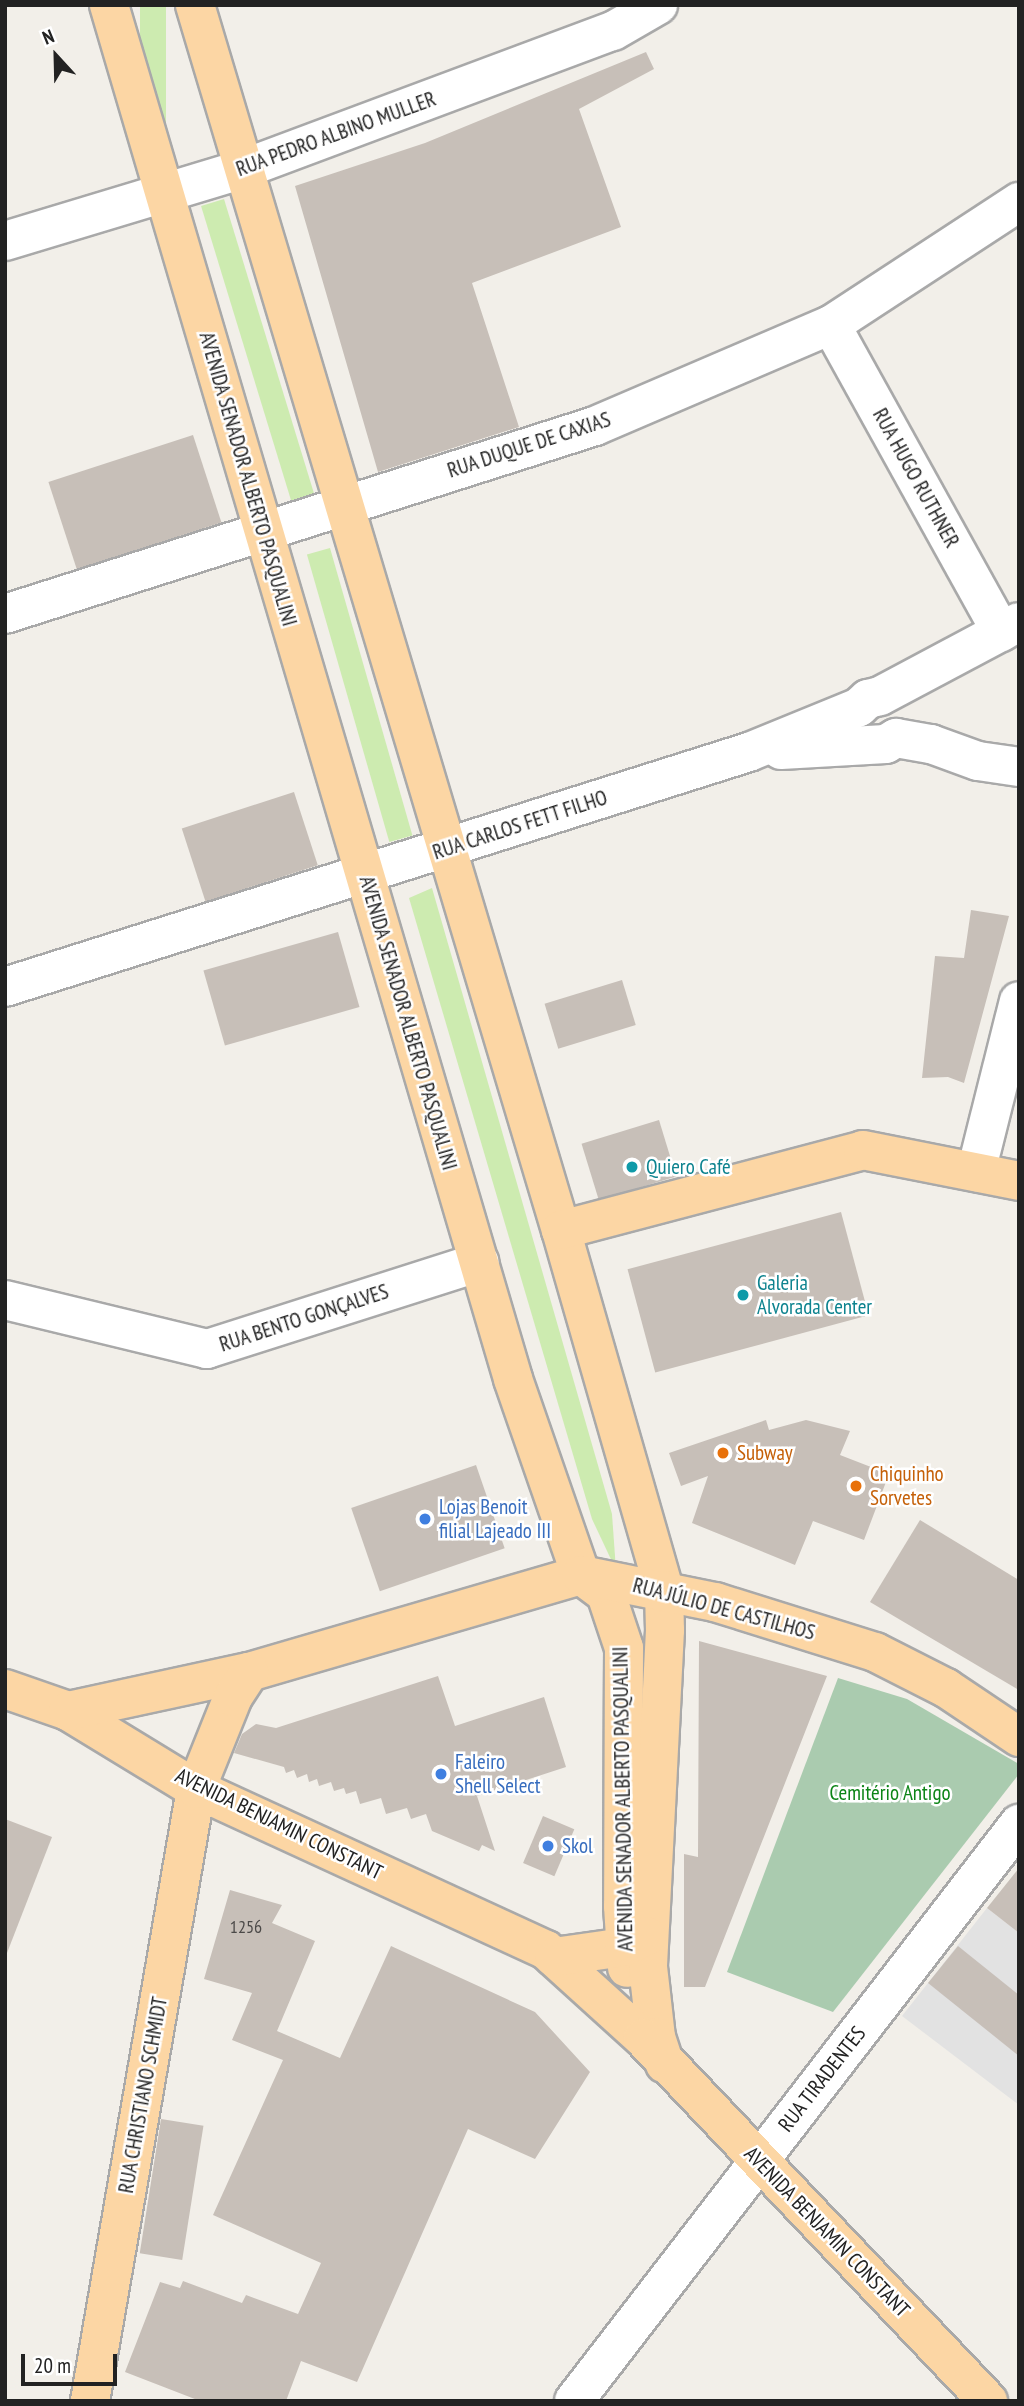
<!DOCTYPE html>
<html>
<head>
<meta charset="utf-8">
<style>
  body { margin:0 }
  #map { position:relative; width:1024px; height:2406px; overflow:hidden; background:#f2efe9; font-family:"PT Sans Narrow",sans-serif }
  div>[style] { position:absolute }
  .grass>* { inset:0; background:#cdebb0; transform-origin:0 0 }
  .cemetery>* { inset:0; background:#aacbaf }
  .parking>* { inset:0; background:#e2e2e2 }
  .building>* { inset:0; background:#c7bfb8; transform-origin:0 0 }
  .roads { filter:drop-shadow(2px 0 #a9a9a9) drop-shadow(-2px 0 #a9a9a9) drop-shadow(0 2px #a9a9a9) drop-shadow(0 -2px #a9a9a9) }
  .minor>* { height:38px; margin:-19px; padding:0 19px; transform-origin:19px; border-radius:19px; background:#fff }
  .major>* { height:38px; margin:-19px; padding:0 19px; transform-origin:19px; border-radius:19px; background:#fcd6a4 }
  .dots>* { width:19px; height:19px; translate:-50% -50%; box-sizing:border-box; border:4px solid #fff; border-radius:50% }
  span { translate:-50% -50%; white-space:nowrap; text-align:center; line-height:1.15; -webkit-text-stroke:5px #fff; paint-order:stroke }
  .number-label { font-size:18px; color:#4b4948 }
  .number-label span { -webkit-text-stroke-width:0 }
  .street-label { font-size:21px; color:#222 }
  .culture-label { font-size:21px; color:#0d838f }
  .left { translate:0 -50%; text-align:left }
  .food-label { font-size:21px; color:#c56008 }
  .shop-label { font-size:21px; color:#366cbe }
  .park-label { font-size:21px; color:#0c8416 }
  .frame { position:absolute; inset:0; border:7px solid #222; pointer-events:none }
  .north { position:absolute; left:21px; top:21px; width:70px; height:70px; -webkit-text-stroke:5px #fff; paint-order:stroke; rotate:338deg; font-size:19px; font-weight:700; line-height:28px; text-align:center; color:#222 }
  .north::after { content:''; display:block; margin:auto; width:24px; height:32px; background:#222; clip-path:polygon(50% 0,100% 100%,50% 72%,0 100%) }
  .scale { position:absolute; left:21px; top:2354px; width:96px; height:32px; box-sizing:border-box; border:4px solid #222; border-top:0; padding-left:9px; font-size:21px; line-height:24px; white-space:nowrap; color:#222; -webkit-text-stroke:5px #fff; paint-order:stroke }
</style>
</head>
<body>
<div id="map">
  <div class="grass">
    <div style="left:140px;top:5px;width:26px;height:162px"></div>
    <div style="left:224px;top:199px;width:309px;height:24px;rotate:73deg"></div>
    <div style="left:330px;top:548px;width:299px;height:24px;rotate:74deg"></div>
    <div style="clip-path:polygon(432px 888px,612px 1514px,616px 1570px,592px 1519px,409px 898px)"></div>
  </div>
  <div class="cemetery">
    <div style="clip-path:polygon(838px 1678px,907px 1699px,1019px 1764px,1019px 1774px,833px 2012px,727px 1972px)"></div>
  </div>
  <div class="parking">
    <div style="clip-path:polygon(987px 1908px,1019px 1933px,1019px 2105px,902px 2016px)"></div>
  </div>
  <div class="building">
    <div style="clip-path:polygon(646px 52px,654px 69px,579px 109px,621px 227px,472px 283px,519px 427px,378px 472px,295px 186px,425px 143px)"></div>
    <div style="left:193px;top:435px;width:92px;height:152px;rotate:72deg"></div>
    <div style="left:294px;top:792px;width:77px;height:118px;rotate:72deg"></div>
    <div style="clip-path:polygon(971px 910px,1009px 916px,964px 1083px,948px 1077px,922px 1078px,935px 956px,964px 958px)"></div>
    <div style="left:338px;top:932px;width:78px;height:140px;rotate:74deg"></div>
    <div style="left:622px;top:980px;width:47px;height:81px;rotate:73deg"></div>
    <div style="left:659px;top:1120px;width:59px;height:81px;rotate:73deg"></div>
    <div style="left:841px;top:1212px;width:107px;height:221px;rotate:75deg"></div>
    <div style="clip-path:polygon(766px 1420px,769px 1430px,806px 1420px,850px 1431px,840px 1455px,889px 1474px,864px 1540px,813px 1521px,795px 1565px,692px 1523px,708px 1476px,681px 1486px,669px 1453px)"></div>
    <div style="left:476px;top:1465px;width:88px;height:132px;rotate:71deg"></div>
    <div style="clip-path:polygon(920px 1520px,1019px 1580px,1019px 1690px,870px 1602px)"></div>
    <div style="clip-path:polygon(699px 1641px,827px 1676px,705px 1987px,684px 1987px,684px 1854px,698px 1857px)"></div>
    <div style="clip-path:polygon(438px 1676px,455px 1726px,544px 1697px,566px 1767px,477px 1796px,495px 1851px,482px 1845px,479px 1851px,432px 1831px,426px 1814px,411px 1819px,407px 1808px,386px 1814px,381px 1798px,360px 1804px,356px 1791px,346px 1794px,344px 1788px,334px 1791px,331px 1782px,319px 1786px,317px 1779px,309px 1782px,307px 1774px,297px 1778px,294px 1770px,286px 1773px,284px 1767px,234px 1753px,242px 1734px,256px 1724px,276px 1728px)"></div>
    <div style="left:543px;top:1816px;width:34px;height:51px;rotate:23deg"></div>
    <div style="clip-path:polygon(5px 1819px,52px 1837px,7px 1953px,5px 1952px)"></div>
    <div style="clip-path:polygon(1019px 1868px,1019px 1933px,987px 1908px)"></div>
    <div style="clip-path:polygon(230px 1890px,282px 1905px,272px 1923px,315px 1941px,277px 2031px,340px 2058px,391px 1946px,535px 2012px,590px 2072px,535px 2159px,468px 2129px,357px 2382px,301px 2361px,286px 2401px,200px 2401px,125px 2372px,160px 2282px,180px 2288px,183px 2281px,242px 2303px,246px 2295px,298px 2314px,321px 2263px,213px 2215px,283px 2060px,232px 2040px,252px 1993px,204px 1979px)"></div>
    <div style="clip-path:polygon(958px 1946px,1019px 1995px,1019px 2056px,928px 1983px)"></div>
    <div style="left:161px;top:2119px;width:43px;height:136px;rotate:9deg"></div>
  </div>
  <div class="roads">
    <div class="minor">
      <div style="left:5px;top:241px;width:249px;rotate:-16.8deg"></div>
      <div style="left:243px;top:169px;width:395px;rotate:-20.5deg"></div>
      <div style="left:613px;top:31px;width:52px;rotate:-30deg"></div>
      <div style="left:831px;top:325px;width:351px;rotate:61deg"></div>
      <div style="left:5px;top:614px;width:619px;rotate:-17.67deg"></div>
      <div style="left:595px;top:426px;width:257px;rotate:-23.2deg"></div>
      <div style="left:831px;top:325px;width:225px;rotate:-33.2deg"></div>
      <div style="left:781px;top:750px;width:105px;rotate:-3.3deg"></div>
      <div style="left:886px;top:744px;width:12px;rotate:-31deg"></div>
      <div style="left:896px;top:738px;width:36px;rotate:10deg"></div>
      <div style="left:931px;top:744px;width:50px;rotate:19.9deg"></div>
      <div style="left:978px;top:761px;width:41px;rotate:8.3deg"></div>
      <div style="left:5px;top:987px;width:780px;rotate:-17.53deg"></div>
      <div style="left:749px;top:752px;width:119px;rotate:-22.2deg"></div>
      <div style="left:859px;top:707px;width:12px;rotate:-42deg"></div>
      <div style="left:868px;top:699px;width:12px;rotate:-14deg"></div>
      <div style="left:880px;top:696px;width:157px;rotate:-28deg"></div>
      <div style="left:976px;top:1172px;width:176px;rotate:-75.9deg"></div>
      <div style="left:5px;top:1300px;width:208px;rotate:13.6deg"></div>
      <div style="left:207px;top:1349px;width:286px;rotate:-17.7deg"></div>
      <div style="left:574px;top:2401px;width:729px;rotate:-52.36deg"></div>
    </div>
    <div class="major">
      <div style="left:109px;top:5px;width:1432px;rotate:73.61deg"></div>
      <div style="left:513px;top:1379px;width:207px;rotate:70.9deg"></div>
      <div style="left:581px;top:1575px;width:31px;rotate:37deg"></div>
      <div style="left:606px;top:1594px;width:57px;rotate:71.6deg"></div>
      <div style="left:624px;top:1648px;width:258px;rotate:90.2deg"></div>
      <div style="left:623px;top:1906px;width:62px;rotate:86.3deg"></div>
      <div style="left:195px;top:5px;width:1279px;rotate:73.37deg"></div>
      <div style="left:561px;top:1230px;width:374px;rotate:74deg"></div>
      <div style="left:664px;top:1590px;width:40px;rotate:88.6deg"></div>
      <div style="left:665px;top:1630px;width:337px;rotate:92.9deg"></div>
      <div style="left:648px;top:1967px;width:70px;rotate:83.5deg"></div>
      <div style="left:656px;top:2037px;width:28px;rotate:72deg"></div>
      <div style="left:561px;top:1230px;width:312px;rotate:-14.8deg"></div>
      <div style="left:863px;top:1150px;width:159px;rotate:11.2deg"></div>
      <div style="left:5px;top:1689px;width:67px;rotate:19.2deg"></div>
      <div style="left:68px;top:1711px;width:150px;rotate:31.4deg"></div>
      <div style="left:196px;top:1789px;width:385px;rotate:24.7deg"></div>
      <div style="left:546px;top:1950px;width:131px;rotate:42.2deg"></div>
      <div style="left:643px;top:2038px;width:501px;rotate:46.46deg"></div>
      <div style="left:68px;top:1711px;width:185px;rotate:-12.2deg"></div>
      <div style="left:249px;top:1672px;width:346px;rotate:-16.3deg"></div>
      <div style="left:581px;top:1575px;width:137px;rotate:11.4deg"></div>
      <div style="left:715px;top:1602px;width:168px;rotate:17.4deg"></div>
      <div style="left:875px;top:1652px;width:80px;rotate:26.9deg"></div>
      <div style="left:946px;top:1688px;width:88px;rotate:33.9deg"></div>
      <div style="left:554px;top:1957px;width:71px;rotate:-8.1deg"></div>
      <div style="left:624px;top:1947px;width:25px;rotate:-26deg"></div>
      <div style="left:90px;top:2401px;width:621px;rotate:-80.17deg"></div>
      <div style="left:196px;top:1789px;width:99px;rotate:-68.1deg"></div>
      <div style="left:233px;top:1697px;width:30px;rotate:-57deg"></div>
    </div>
  </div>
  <div class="dots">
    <div style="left:632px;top:1167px;background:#0f9aa8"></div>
    <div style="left:743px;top:1295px;background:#0f9aa8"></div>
    <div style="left:723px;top:1453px;background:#e8710a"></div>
    <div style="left:856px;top:1486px;background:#e8710a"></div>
    <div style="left:425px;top:1519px;background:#3f7fe0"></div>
    <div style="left:441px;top:1774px;background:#3f7fe0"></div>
    <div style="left:548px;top:1846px;background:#3f7fe0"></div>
  </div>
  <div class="number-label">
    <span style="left:246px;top:1927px">1256</span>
  </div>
  <div class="street-label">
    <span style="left:336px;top:134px;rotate:-20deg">RUA PEDRO ALBINO MULLER</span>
    <span style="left:529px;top:445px;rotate:-18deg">RUA DUQUE DE CAXIAS</span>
    <span style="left:916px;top:478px;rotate:61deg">RUA HUGO RUTHNER</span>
    <span style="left:248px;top:479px;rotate:74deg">AVENIDA SENADOR ALBERTO PASQUALINI</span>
    <span style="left:520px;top:825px;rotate:-18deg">RUA CARLOS FETT FILHO</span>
    <span style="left:408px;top:1023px;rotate:74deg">AVENIDA SENADOR ALBERTO PASQUALINI</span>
    <span style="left:304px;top:1318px;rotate:-18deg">RUA BENTO GONÇALVES</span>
    <span style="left:724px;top:1609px;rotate:15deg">RUA JÚLIO DE CASTILHOS</span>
    <span style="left:623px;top:1799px;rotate:-91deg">AVENIDA SENADOR ALBERTO PASQUALINI</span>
    <span style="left:279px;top:1824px;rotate:26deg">AVENIDA BENJAMIN CONSTANT</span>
    <span style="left:822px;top:2079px;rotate:-52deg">RUA TIRADENTES</span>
    <span style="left:143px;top:2095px;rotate:-80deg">RUA CHRISTIANO SCHMIDT</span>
    <span style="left:827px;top:2232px;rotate:46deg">AVENIDA BENJAMIN CONSTANT</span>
  </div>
  <div class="culture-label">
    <span class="left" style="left:646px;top:1167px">Quiero Café</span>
    <span class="left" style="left:757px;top:1295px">Galeria<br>Alvorada Center</span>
  </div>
  <div class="food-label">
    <span class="left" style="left:737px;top:1453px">Subway</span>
    <span class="left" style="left:870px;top:1486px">Chiquinho<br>Sorvetes</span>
  </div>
  <div class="shop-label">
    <span class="left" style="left:439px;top:1519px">Lojas Benoit<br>filial Lajeado III</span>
    <span class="left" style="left:455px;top:1774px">Faleiro<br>Shell Select</span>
    <span class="left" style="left:562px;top:1846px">Skol</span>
  </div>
  <div class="park-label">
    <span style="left:890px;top:1793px">Cemitério Antigo</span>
  </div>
  <div class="frame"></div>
  <div class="north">N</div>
  <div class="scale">20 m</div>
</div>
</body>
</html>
